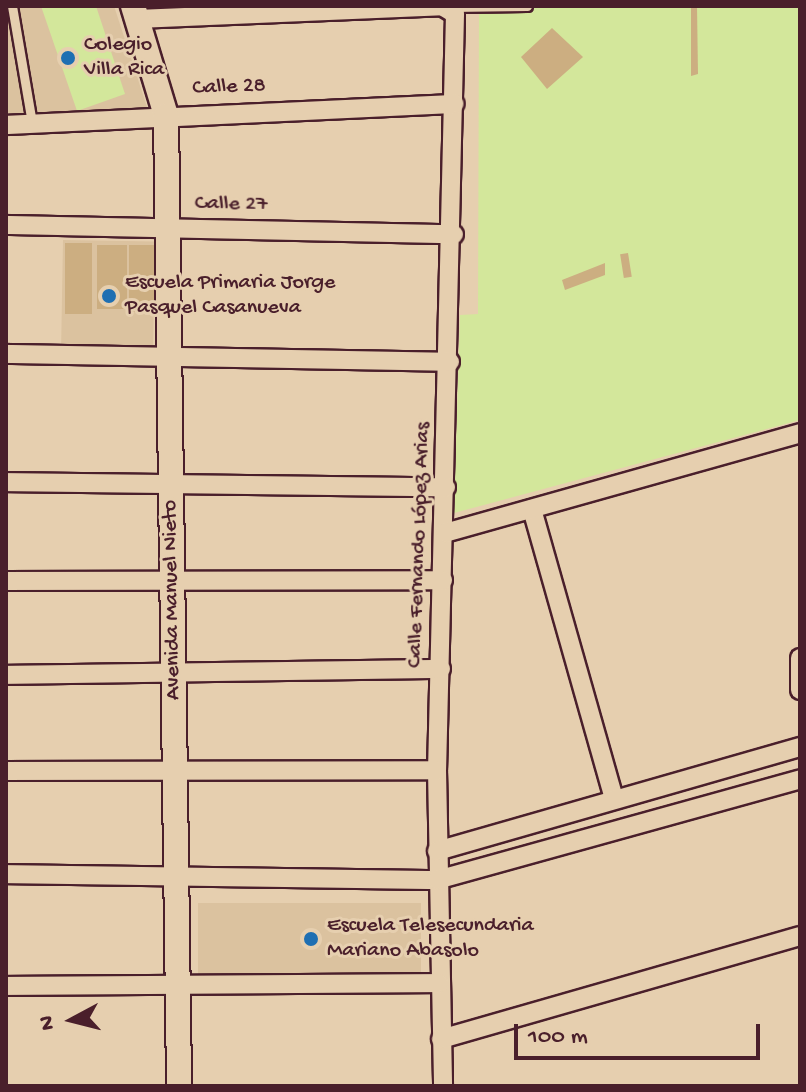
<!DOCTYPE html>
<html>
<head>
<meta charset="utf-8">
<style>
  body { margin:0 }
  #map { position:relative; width:806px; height:1092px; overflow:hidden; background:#e6cfaf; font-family:"Gochi Hand",sans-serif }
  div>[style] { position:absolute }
  .built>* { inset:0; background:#dbc29f; transform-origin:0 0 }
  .green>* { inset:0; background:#d3e79b }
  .building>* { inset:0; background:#ccae81; transform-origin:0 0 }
  .roads { filter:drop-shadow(2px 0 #4a1f2b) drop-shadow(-2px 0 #4a1f2b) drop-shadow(0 2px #4a1f2b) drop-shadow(0 -2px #4a1f2b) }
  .service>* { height:9px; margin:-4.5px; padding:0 4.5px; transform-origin:4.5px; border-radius:4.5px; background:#e6cfaf }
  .minor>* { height:18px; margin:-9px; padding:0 9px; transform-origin:9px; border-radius:9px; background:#e6cfaf }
  .tertiary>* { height:24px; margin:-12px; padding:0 12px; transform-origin:12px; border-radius:12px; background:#e6cfaf }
  .dots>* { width:22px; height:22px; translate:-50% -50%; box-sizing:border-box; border:4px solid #e6cfaf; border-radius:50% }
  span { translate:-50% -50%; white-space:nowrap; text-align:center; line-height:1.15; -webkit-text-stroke:6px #e6cfaf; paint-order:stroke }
  .poi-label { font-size:22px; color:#4a1f2b }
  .left { translate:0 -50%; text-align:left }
  .street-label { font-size:22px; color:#4a1f2b }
  .frame { position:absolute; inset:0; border:8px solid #4a1f2b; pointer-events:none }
  .north { position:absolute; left:32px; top:980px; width:80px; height:80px; -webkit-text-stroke:6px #e6cfaf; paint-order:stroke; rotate:263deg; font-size:22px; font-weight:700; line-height:32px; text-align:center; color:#4a1f2b }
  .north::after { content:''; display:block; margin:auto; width:28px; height:36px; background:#4a1f2b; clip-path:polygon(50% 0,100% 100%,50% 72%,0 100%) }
  .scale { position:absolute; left:514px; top:1024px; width:246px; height:36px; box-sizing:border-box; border:4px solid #4a1f2b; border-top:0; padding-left:10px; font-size:24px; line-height:28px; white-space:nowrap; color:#4a1f2b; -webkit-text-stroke:6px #e6cfaf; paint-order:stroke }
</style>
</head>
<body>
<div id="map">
  <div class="built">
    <div style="clip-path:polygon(6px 6px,114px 6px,148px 110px,6px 119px)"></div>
    <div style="left:63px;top:240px;width:92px;height:111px;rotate:1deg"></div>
    <div style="left:198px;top:903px;width:223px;height:74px"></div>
  </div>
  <div class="green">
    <div style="clip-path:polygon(41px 6px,96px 6px,125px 94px,77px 111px)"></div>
    <div style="clip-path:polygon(479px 6px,800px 6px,800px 420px,454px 513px,460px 315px,478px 314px)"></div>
  </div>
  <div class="building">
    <div style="clip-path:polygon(691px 6px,697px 6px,698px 74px,691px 76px)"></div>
    <div style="clip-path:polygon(552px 28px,583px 57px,547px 89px,521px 57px)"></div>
    <div style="left:65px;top:243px;width:27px;height:71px"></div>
    <div style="left:97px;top:245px;width:30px;height:64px"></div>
    <div style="left:129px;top:245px;width:25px;height:67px"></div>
    <div style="left:628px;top:253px;width:24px;height:8px;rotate:81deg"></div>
    <div style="clip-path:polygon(605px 263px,605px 275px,565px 290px,562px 280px)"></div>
  </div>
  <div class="roads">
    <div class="service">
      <div style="left:12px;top:6px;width:119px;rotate:80.3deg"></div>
      <div style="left:450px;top:7px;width:77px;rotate:-0.7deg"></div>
    </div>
    <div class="minor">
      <div style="left:137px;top:19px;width:305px;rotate:-2.4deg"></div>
      <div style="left:442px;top:6px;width:15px;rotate:32deg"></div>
      <div style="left:455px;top:14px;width:756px;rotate:91.36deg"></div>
      <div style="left:437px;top:770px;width:316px;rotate:88.9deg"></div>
      <div style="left:6px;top:125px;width:449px;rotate:-2.7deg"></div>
      <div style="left:6px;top:225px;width:448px;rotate:1.2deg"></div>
      <div style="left:6px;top:354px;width:444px;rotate:1deg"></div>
      <div style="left:6px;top:482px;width:440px;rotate:0.7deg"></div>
      <div style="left:532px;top:509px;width:301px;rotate:74.2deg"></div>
      <div style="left:445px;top:533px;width:369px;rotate:-15.7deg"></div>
      <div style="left:6px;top:581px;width:437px;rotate:-0.1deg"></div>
      <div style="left:800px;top:658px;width:32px;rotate:90deg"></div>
      <div style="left:6px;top:675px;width:435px;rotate:-0.8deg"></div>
      <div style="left:6px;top:771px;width:431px;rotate:-0.1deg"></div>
      <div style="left:437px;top:851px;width:378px;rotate:-16deg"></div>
      <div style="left:6px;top:874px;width:431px;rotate:0.8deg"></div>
      <div style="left:437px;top:880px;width:377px;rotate:-15.5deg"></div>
      <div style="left:6px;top:986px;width:433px;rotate:-0.4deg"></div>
      <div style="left:441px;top:1039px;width:373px;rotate:-16deg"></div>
    </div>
    <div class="tertiary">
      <div style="left:133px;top:6px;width:114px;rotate:73.2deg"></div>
      <div style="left:166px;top:115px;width:971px;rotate:89.23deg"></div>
    </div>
  </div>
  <div class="dots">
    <div style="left:68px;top:58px;background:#1f6fb2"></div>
    <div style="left:109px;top:296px;background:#1f6fb2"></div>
    <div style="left:311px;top:939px;background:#1f6fb2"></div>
  </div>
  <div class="poi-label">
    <span class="left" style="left:84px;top:58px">Colegio<br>Villa Rica</span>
    <span class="left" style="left:125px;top:296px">Escuela Primaria Jorge<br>Pasquel Casanueva</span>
    <span class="left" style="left:327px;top:939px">Escuela Telesecundaria<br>Mariano Abasolo</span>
  </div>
  <div class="street-label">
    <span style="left:229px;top:88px;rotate:-2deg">Calle 28</span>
    <span style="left:231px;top:205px;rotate:1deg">Calle 27</span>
    <span style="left:420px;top:545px;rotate:-88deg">Calle Fernando López Arias</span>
    <span style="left:173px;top:600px;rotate:-91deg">Avenida Manuel Nieto</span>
  </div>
  <div class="frame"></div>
  <div class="north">N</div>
  <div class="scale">100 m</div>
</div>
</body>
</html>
